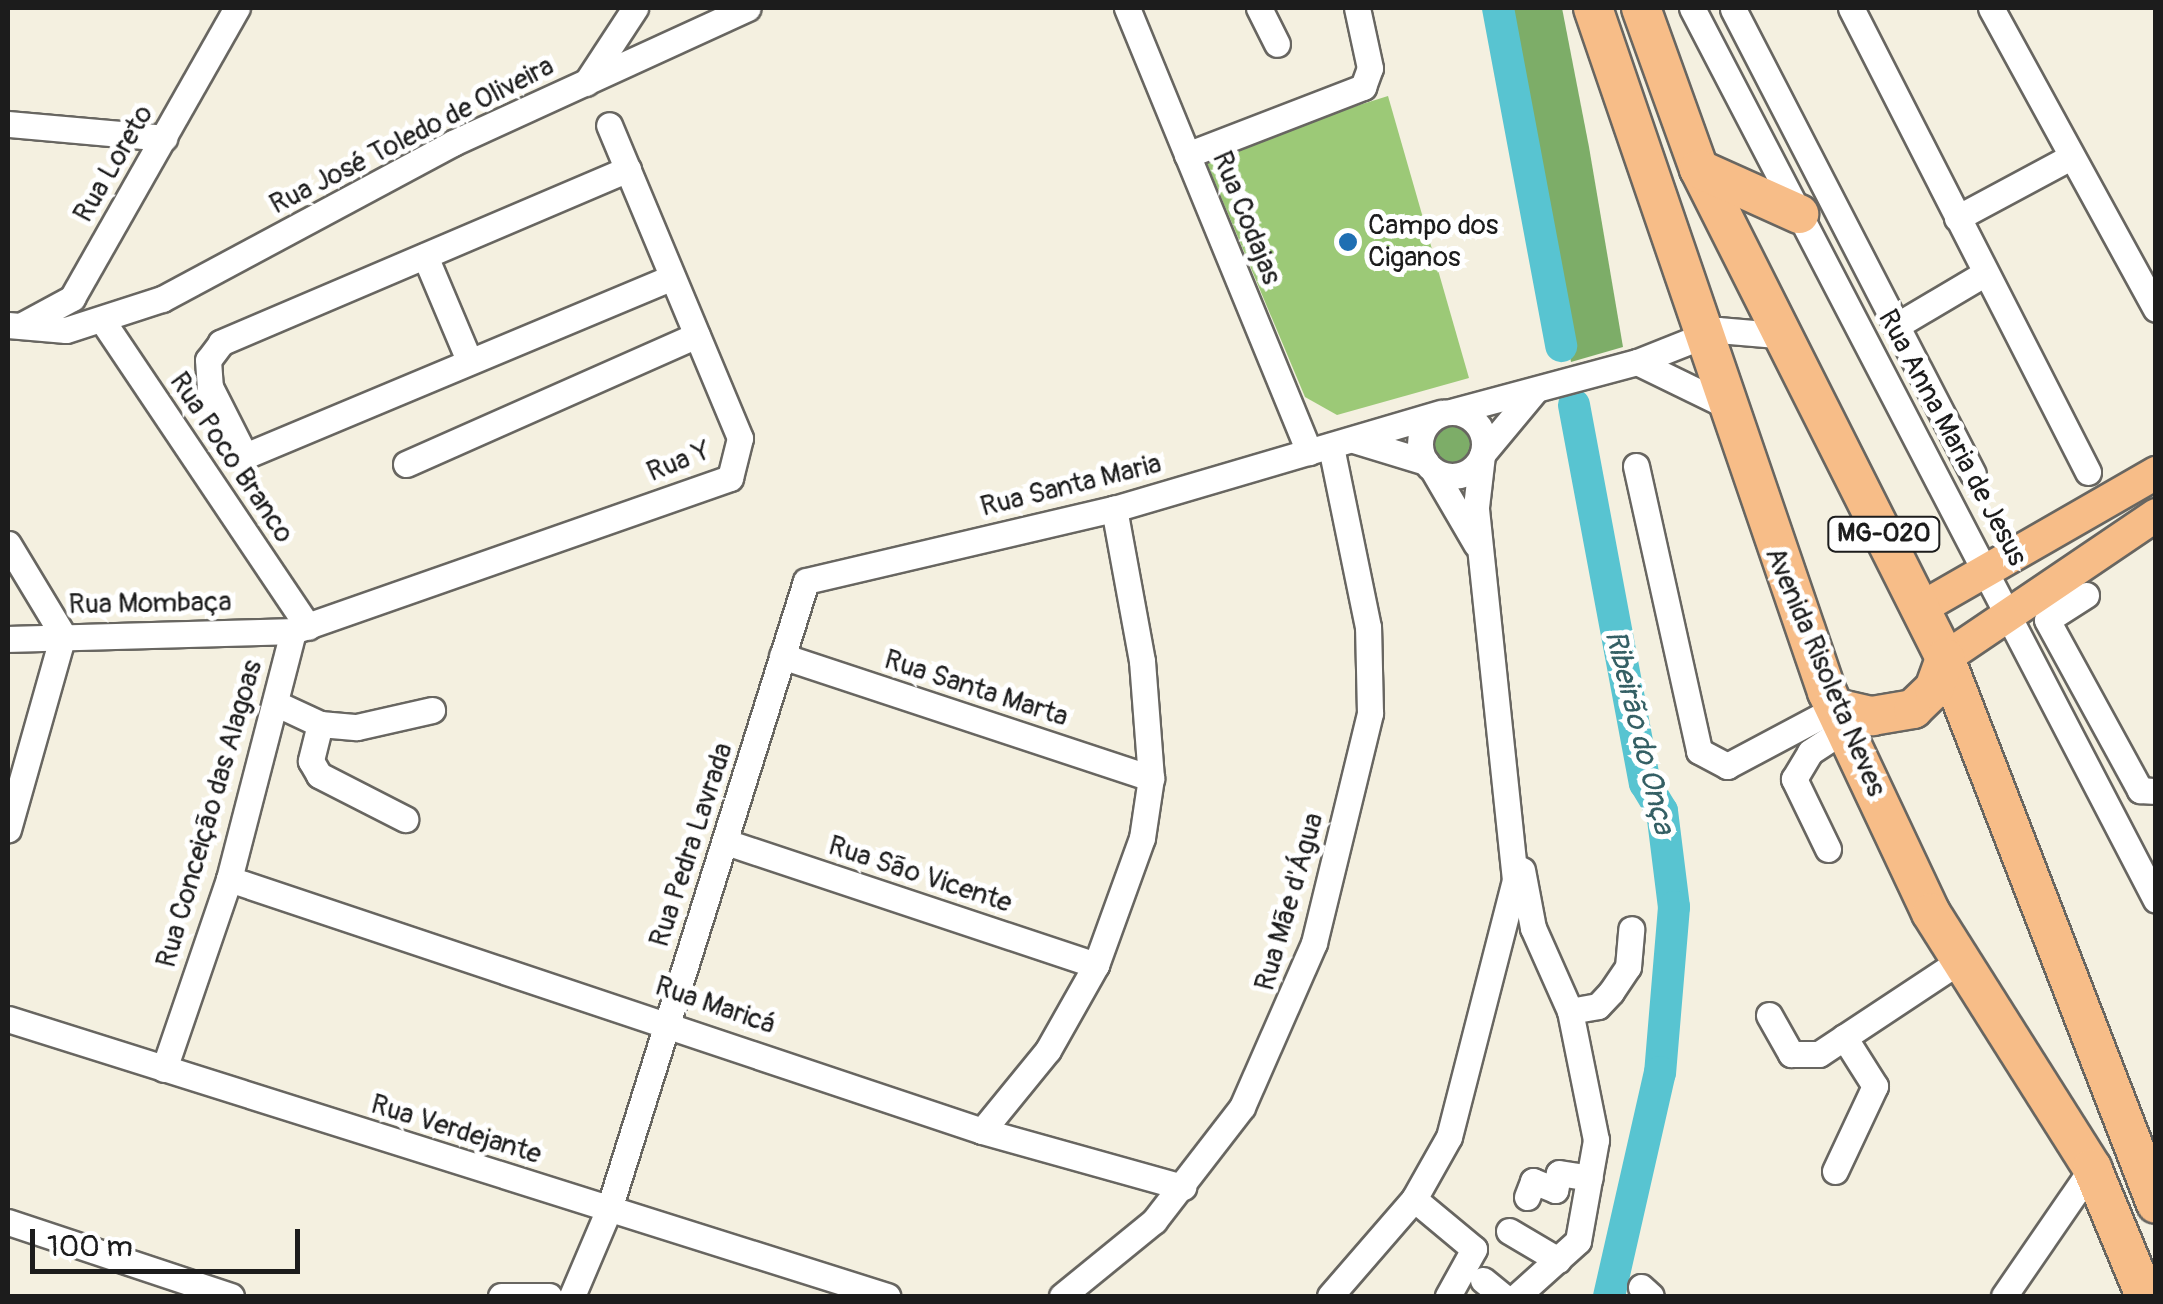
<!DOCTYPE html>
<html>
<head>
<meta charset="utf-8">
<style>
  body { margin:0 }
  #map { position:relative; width:2163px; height:1304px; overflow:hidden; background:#f4f0e0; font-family:Pangolin,sans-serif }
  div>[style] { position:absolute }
  .green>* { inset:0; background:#9cc977 }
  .forest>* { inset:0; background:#7dad68 }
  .round { border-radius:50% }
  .river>* { height:32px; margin:-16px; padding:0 16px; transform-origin:16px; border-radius:16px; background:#58c4d1 }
  .roads { filter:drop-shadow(2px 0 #686661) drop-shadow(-2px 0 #686661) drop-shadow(0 2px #686661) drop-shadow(0 -2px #686661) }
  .minor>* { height:25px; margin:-12.5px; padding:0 12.5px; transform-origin:12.5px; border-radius:12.5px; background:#fff }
  .minor>.ring { margin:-12.5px; padding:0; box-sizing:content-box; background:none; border:25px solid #fff; border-radius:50% }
  .major>* { height:32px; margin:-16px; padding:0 16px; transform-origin:16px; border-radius:16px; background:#f7bd88 }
  .highway>* { height:38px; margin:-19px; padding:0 19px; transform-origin:19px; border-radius:19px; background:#f7bd88 }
  .dots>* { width:28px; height:28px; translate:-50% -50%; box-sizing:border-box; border:5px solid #fff; border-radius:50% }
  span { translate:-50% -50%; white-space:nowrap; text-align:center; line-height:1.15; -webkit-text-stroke:10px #fff; paint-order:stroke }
  .shield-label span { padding:2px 8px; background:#fff; border:2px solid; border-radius:8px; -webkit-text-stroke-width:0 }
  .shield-label { font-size:25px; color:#1c1c1c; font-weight:700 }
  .street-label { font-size:28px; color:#1c1c1c }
  .poi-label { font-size:28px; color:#1c1c1c }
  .left { translate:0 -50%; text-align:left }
  .water-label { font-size:30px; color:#345f64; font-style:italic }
  .frame { position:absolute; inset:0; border:10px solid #1c1c1c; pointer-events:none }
  .scale { position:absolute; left:30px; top:1229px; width:270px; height:45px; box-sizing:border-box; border:5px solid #1c1c1c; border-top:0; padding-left:12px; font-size:30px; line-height:35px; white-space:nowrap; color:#1c1c1c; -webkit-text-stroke:8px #fff; paint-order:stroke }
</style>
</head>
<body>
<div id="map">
  <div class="green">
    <div style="clip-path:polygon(1388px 96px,1469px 378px,1337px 415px,1305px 397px,1203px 154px)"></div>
  </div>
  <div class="forest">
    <div style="clip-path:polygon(1502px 8px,1562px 8px,1589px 147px,1623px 347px,1571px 362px)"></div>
    <div class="round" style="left:1427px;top:418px;width:52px;height:52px"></div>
  </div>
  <div class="river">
    <div style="left:1498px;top:8px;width:344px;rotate:79.4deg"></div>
    <div style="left:1574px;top:405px;width:385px;rotate:79.4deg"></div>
    <div style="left:1645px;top:783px;width:33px;rotate:59deg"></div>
    <div style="left:1662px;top:811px;width:97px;rotate:82.9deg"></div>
    <div style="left:1674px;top:907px;width:166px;rotate:94.8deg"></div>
    <div style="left:1660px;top:1072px;width:230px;rotate:102.8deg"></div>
  </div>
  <div class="roads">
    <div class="minor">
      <div style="left:1127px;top:8px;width:480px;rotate:67.7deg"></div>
      <div style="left:1259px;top:8px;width:40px;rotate:63.4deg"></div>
      <div style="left:1692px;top:8px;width:1005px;rotate:62.52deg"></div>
      <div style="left:1851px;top:8px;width:521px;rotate:62.94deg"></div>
      <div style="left:1991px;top:8px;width:343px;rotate:61.3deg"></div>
      <div style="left:1733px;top:9px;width:523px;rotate:62.7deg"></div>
      <div style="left:586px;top:83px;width:90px;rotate:-56.8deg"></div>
      <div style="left:8px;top:124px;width:157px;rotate:5.1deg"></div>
      <div style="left:1187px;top:155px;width:189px;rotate:-21.1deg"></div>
      <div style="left:1363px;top:87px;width:20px;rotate:-70deg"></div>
      <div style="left:1370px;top:68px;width:61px;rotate:-102.2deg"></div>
      <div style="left:628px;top:169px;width:443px;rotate:156.9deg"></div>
      <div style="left:221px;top:343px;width:21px;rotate:127deg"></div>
      <div style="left:208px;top:360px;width:27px;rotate:86deg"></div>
      <div style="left:210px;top:387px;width:77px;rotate:63.1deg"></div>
      <div style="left:245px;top:456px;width:463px;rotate:-22.7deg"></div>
      <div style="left:1957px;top:218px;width:129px;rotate:-28.2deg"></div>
      <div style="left:425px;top:256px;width:113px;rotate:67.1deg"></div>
      <div style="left:104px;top:323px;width:366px;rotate:56.1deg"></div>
      <div style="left:24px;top:324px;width:55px;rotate:-28.4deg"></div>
      <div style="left:72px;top:298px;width:334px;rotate:-60.4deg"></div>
      <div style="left:8px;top:325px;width:58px;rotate:4.9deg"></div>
      <div style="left:66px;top:330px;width:101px;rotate:-17.9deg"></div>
      <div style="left:162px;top:299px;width:330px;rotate:-28.2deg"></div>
      <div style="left:453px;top:143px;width:324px;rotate:-24.6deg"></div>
      <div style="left:1896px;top:326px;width:102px;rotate:-30.6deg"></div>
      <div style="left:1637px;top:362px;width:87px;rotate:-21.6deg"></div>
      <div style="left:1718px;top:330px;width:59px;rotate:4.8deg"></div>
      <div style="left:1454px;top:411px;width:189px;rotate:-15deg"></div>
      <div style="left:1637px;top:362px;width:96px;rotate:26deg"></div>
      <div class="ring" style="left:1420px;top:412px;width:39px;height:39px"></div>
      <div style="left:1357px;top:441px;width:72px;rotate:16.9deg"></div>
      <div style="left:1484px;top:452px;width:78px;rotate:-50.2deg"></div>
      <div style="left:406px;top:464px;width:318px;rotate:-23.9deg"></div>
      <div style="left:1636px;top:466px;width:292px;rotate:77.5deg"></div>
      <div style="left:1699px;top:751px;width:32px;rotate:28deg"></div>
      <div style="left:1727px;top:766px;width:123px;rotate:-28deg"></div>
      <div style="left:1433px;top:470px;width:86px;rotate:59.8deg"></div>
      <div style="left:8px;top:544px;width:106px;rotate:58.9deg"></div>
      <div style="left:63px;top:635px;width:202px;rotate:105.8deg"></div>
      <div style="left:2086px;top:595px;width:46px;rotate:147.3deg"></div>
      <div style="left:2047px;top:620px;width:194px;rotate:61.3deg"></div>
      <div style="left:2140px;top:790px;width:16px;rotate:4deg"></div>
      <div style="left:8px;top:639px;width:285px;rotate:-1.6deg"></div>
      <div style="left:293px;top:631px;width:463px;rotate:-19.3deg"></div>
      <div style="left:730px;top:478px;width:41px;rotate:-76deg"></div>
      <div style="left:740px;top:438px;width:339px;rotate:-112.7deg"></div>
      <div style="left:782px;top:656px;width:389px;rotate:18.3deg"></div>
      <div style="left:275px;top:703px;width:50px;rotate:25deg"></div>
      <div style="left:320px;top:724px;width:37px;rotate:5deg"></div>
      <div style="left:357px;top:727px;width:77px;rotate:-12.8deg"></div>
      <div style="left:320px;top:724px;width:38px;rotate:104deg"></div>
      <div style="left:311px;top:761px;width:16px;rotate:60deg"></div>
      <div style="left:319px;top:775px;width:97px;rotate:27.1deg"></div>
      <div style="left:726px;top:842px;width:390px;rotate:18.4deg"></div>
      <div style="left:1828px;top:849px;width:78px;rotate:-115.9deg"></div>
      <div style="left:1794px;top:779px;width:31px;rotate:-59deg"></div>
      <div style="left:1810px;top:752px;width:42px;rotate:-33.3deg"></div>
      <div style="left:229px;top:879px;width:794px;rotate:18.5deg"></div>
      <div style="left:982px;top:1131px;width:209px;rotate:15.6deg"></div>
      <div style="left:1570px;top:1011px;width:28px;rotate:-10deg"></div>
      <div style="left:1598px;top:1006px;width:19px;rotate:-47deg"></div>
      <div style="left:1611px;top:992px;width:30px;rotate:-56deg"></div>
      <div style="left:1628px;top:967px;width:38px;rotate:-85deg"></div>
      <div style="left:1769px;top:1015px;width:45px;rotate:60.6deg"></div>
      <div style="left:1791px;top:1054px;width:28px"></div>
      <div style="left:1819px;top:1054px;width:170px;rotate:-33.5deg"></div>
      <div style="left:8px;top:1019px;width:922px;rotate:17.49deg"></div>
      <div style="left:164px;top:1069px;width:201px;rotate:-71.1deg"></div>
      <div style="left:229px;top:879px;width:256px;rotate:-75.5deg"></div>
      <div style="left:982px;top:1131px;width:104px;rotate:-50.8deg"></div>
      <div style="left:1048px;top:1050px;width:98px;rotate:-60.5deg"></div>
      <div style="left:1096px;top:965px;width:135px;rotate:-70.1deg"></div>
      <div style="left:1142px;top:838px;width:61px;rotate:-81.5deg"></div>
      <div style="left:1151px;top:778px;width:117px;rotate:-94.4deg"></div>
      <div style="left:1142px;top:661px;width:155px;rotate:-100.4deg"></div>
      <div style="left:1835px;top:1171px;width:94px;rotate:-64.8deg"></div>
      <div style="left:1875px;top:1086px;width:58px;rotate:-122.3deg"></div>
      <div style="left:1527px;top:1197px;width:17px;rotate:-69deg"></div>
      <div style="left:1533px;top:1181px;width:24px;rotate:22deg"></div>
      <div style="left:1555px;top:1190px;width:17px;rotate:-77deg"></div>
      <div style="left:1559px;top:1173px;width:31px;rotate:9deg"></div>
      <div style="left:1414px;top:1199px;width:78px;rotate:39.8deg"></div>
      <div style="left:1474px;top:1249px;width:54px;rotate:119deg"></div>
      <div style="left:8px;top:1222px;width:235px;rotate:18.4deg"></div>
      <div style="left:1509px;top:1231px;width:57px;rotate:30.6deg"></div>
      <div style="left:1483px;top:1280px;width:26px;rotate:39deg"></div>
      <div style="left:1641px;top:1287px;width:13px;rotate:42deg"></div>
      <div style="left:501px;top:1296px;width:48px"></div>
      <div style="left:572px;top:1296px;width:95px;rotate:-67deg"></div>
      <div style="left:609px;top:1209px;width:658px;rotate:-72.58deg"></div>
      <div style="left:806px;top:581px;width:316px;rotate:-13.2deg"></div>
      <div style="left:1114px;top:509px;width:341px;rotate:-16.4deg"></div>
      <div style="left:1062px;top:1296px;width:119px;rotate:-39.2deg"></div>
      <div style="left:1154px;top:1221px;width:144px;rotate:-52.3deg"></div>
      <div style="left:1242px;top:1107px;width:179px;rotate:-66.3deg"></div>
      <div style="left:1314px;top:943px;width:237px;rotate:-76.3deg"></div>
      <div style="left:1370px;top:713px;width:86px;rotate:-91.3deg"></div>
      <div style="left:1368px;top:627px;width:185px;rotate:-101.6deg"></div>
      <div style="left:1330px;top:1296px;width:128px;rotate:-49.1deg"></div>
      <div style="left:1414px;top:1199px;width:71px;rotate:-60.6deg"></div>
      <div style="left:1449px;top:1137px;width:265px;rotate:-75.6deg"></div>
      <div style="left:1515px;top:880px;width:375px;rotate:-96deg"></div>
      <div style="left:1476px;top:507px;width:52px;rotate:-83.4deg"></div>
      <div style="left:1517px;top:1296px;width:82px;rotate:-42deg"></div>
      <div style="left:1578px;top:1241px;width:103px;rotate:-79.9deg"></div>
      <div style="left:1596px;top:1140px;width:132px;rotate:-101.4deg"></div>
      <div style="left:1570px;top:1011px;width:91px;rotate:-114deg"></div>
      <div style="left:1533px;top:928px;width:59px;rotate:-100.7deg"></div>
      <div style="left:2004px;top:1296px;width:155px;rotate:-55.5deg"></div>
    </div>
    <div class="major">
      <div style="left:1923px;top:607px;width:269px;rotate:-29.9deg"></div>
      <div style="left:1945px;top:658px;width:255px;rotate:-34.1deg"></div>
    </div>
    <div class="highway">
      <div style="left:1593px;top:8px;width:723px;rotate:71.11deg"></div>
      <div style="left:1827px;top:692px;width:244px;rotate:64.8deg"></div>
      <div style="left:1931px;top:913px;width:302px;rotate:57.7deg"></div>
      <div style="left:2092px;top:1168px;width:139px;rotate:67.5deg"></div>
      <div style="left:1641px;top:8px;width:171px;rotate:70.2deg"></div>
      <div style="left:1699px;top:169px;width:547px;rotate:63.29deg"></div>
      <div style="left:1945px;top:658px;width:585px;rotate:68.87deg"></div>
      <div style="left:1699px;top:169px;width:110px;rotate:24.2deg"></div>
      <div style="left:1836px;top:708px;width:37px;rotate:13deg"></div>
      <div style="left:1872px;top:716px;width:42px;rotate:-9.7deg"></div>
      <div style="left:1913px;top:709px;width:29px;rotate:-44deg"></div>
      <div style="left:1934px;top:689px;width:33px;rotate:-70deg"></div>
    </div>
  </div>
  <div class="dots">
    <div style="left:1348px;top:242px;background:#1f6fb2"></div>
  </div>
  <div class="shield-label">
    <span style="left:1884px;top:534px">MG-020</span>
  </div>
  <div class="street-label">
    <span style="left:412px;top:136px;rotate:-27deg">Rua José Toledo de Oliveira</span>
    <span style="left:114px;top:164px;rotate:-60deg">Rua Loreto</span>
    <span style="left:1246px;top:218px;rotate:68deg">Rua Codajas</span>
    <span style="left:1952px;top:438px;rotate:62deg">Rua Anna Maria de Jesus</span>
    <span style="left:231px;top:458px;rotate:56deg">Rua Poco Branco</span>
    <span style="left:679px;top:462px;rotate:-22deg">Rua Y</span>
    <span style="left:1071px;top:486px;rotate:-14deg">Rua Santa Maria</span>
    <span style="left:150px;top:604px;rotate:-1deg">Rua Mombaça</span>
    <span style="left:1825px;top:672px;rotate:67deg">Avenida Risoleta Neves</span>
    <span style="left:976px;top:689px;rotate:18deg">Rua Santa Marta</span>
    <span style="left:210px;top:814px;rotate:-74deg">Rua Conceição das Alagoas</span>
    <span style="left:692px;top:845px;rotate:-72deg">Rua Pedra Lavrada</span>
    <span style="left:920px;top:875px;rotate:18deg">Rua São Vicente</span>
    <span style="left:1290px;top:902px;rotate:-74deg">Rua Mãe d'Água</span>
    <span style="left:715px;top:1006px;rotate:19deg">Rua Maricá</span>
    <span style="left:456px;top:1130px;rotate:17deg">Rua Verdejante</span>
  </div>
  <div class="poi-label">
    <span class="left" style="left:1368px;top:242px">Campo dos<br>Ciganos</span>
  </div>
  <div class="water-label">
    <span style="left:1639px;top:732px;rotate:76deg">Ribeirão do Onça</span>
  </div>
  <div class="frame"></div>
  <div class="scale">100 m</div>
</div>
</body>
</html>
